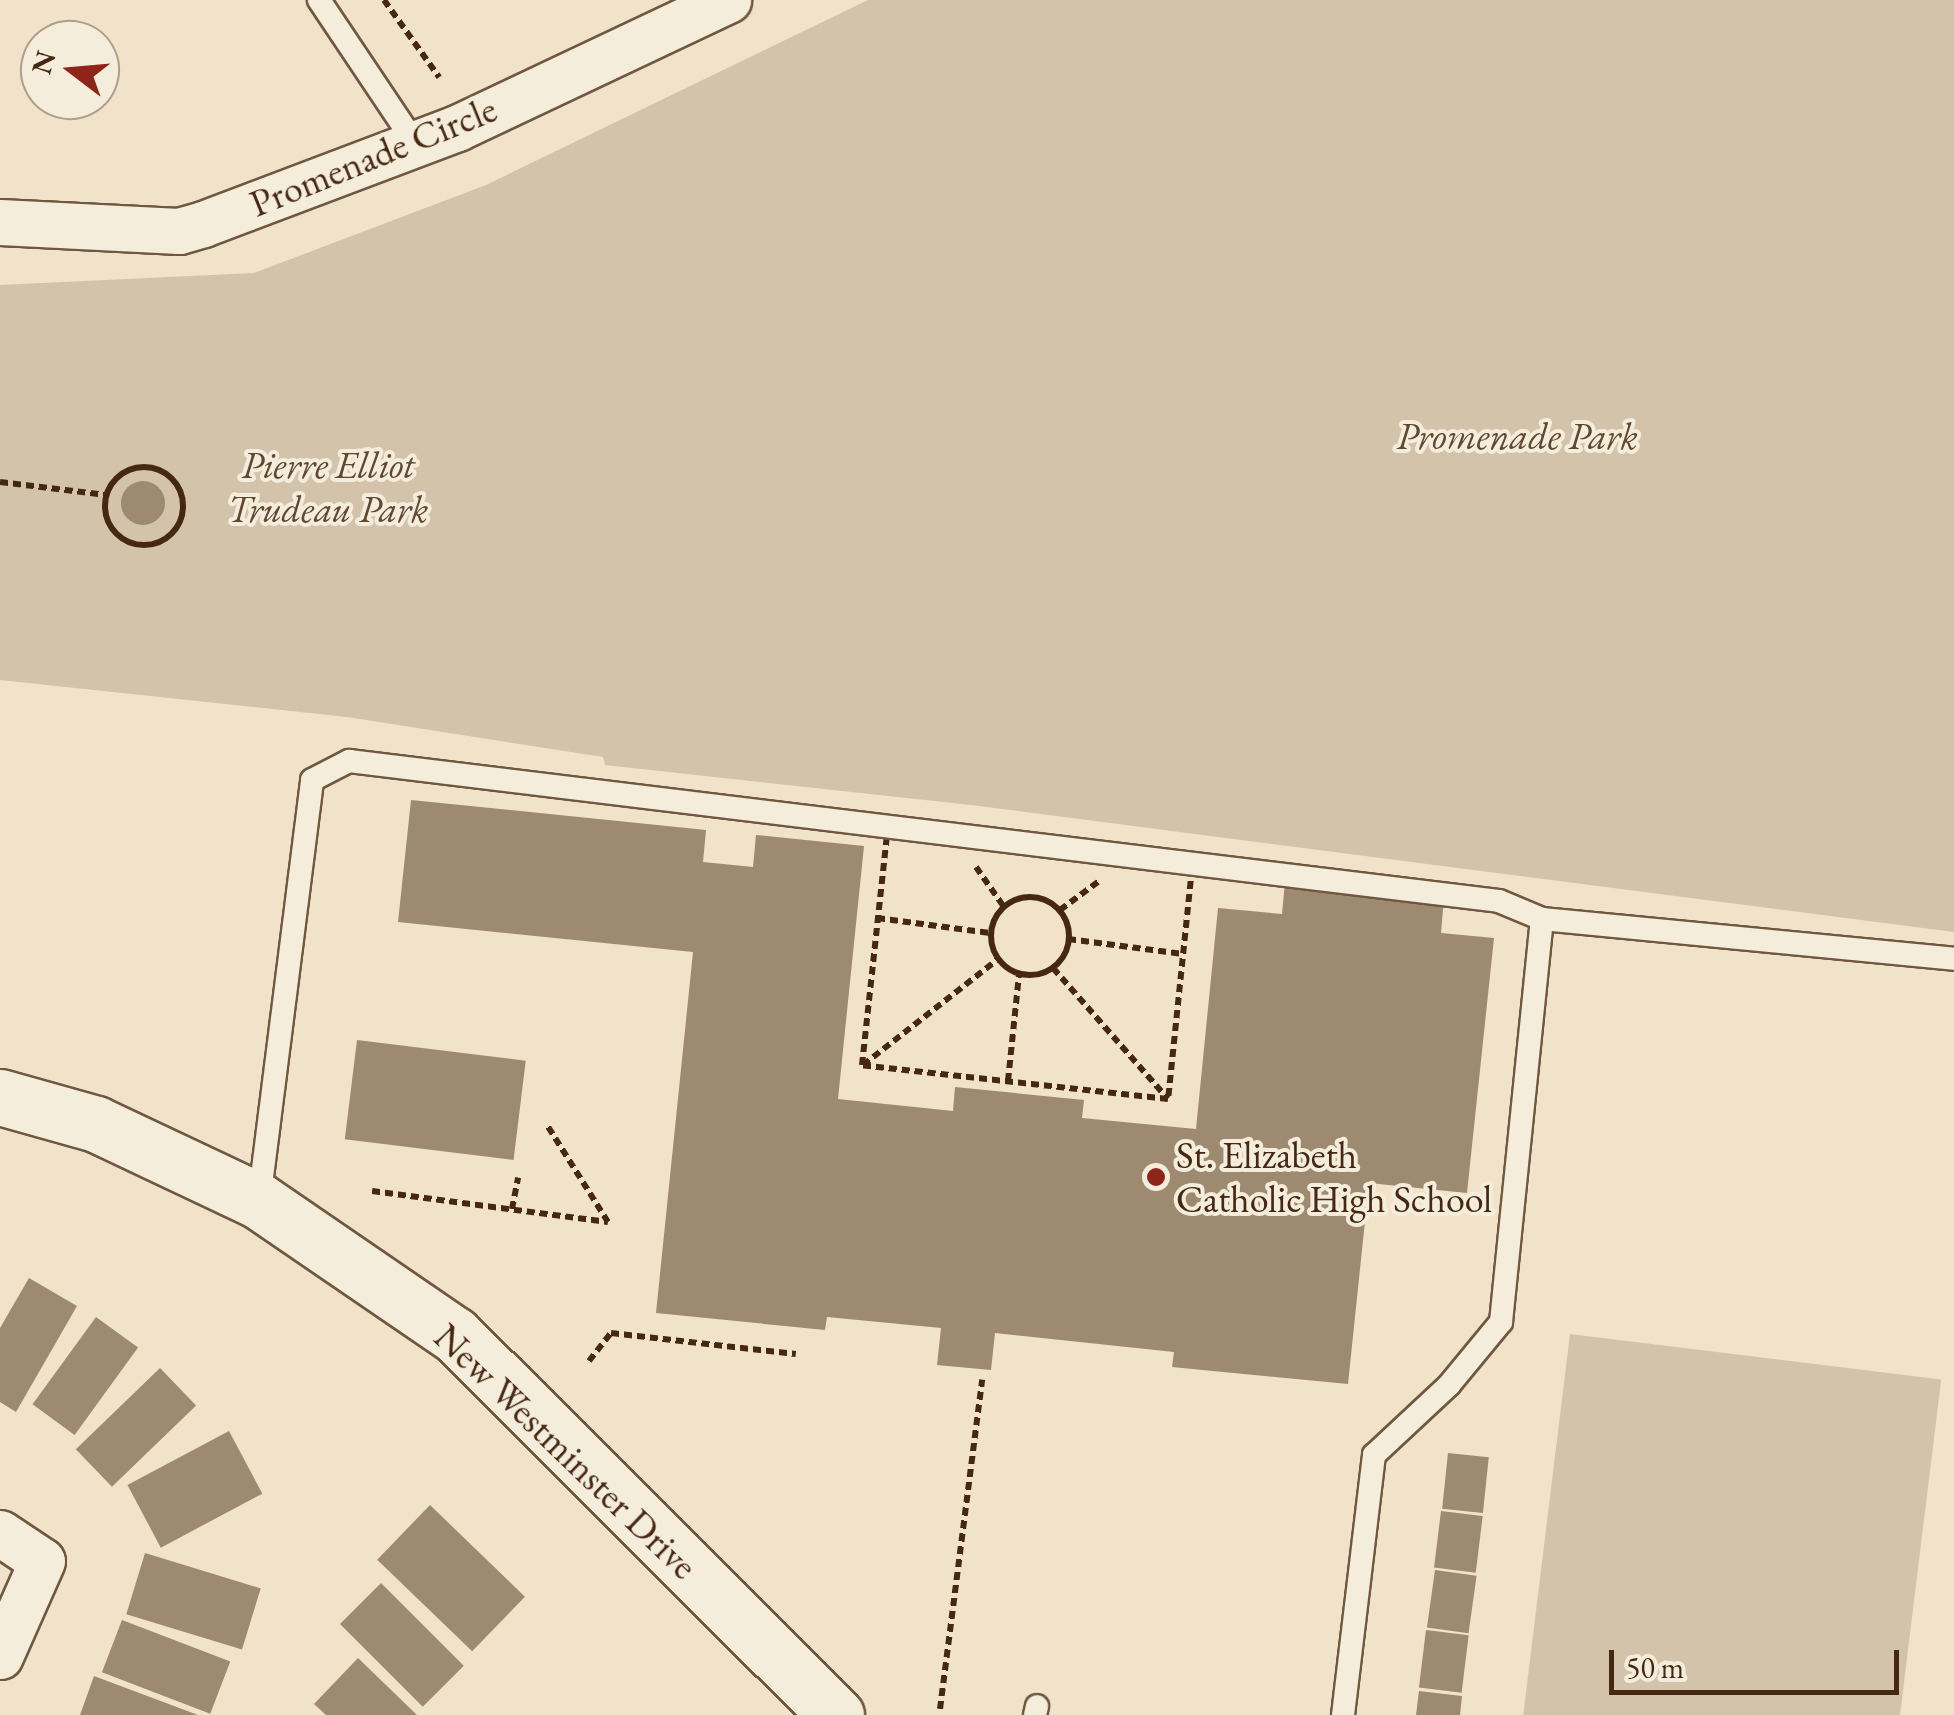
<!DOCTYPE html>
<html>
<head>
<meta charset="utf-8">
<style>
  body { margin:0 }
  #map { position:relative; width:1954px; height:1715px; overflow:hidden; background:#f0e3c9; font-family:"EB Garamond",serif }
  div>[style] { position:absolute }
  .green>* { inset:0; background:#d3c3aa; transform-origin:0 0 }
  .building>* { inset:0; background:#9e8971; transform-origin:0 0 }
  .round { border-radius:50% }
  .path>* { height:6px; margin-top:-3px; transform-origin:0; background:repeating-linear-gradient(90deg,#462812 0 8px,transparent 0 13px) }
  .path>.ring { margin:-3px; padding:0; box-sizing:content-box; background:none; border:6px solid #462812; border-radius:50% }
  .roads { filter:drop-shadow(2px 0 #705740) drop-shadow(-2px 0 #705740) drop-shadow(0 2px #705740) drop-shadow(0 -2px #705740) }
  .service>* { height:22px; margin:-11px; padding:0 11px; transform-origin:11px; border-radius:11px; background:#f5eddc }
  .minor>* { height:45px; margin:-22.5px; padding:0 22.5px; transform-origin:22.5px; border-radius:22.5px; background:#f5eddc }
  .tertiary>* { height:55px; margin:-27.5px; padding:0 27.5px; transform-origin:27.5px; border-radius:27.5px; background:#f5eddc }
  .dots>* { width:28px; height:28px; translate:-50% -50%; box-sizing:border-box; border:5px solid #f5eddc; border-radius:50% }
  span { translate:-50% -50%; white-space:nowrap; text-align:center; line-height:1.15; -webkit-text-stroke:8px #f5eddc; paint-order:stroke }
  .street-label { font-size:38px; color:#462812 }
  .park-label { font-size:38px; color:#624730; font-style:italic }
  .poi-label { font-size:38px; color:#462812 }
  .left { translate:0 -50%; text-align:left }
  .north { position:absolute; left:20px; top:20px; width:100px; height:100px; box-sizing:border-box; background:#f5eddc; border:2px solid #af9e8b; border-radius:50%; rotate:286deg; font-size:28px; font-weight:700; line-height:40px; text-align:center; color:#462812 }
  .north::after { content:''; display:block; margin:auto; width:35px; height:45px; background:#8f2418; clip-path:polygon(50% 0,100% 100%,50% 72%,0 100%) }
  .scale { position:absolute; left:1609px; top:1650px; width:290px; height:45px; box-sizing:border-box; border:5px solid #462812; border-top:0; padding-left:12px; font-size:30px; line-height:35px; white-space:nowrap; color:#462812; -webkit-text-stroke:8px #f5eddc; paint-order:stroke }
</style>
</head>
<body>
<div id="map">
  <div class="green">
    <div style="clip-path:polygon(868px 0,1954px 0,1954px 932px,971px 805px,605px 765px,603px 757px,347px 717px,0 680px,0 285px,254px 273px,486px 185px)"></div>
    <div style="left:1570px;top:1334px;width:374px;height:384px;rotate:7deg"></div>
  </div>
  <div class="building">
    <div class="round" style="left:121px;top:481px;width:44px;height:44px"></div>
    <div style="clip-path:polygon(411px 800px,706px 830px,703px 862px,753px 867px,756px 835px,864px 846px,838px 1099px,953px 1111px,955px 1087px,1084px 1100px,1082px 1118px,1196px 1129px,1218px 908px,1282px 914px,1285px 882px,1444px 898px,1441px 933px,1494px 938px,1467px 1193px,1369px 1183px,1348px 1384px,1172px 1367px,1174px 1352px,995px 1333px,991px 1370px,937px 1365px,941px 1328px,827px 1317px,825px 1330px,656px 1313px,693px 952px,398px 922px)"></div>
    <div style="left:357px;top:1040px;width:170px;height:100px;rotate:7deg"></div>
    <div style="clip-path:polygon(29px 1278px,77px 1306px,16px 1412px,0 1402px,0 1328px)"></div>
    <div style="left:96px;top:1317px;width:52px;height:108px;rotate:36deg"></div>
    <div style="left:160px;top:1368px;width:52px;height:117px;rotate:46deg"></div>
    <div style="left:229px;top:1431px;width:71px;height:115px;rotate:62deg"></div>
    <div style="left:1448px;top:1453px;width:41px;height:56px;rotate:6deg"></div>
    <div style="left:430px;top:1505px;width:132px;height:76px;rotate:44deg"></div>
    <div style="left:1441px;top:1511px;width:42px;height:57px;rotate:7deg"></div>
    <div style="left:145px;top:1553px;width:121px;height:64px;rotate:17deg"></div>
    <div style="left:1435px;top:1570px;width:42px;height:58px;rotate:8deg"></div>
    <div style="left:381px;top:1583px;width:117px;height:58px;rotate:45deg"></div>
    <div style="left:122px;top:1620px;width:116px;height:56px;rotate:21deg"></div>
    <div style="left:1426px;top:1630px;width:43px;height:58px;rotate:7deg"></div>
    <div style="clip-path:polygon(358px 1658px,417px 1715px,326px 1715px,314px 1704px)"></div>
    <div style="clip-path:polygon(94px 1676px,198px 1715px,80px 1715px)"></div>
    <div style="clip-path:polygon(1419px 1691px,1462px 1696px,1460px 1715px,1416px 1715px)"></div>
  </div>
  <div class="path">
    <div style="left:384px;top:0;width:95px;rotate:54.5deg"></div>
    <div class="ring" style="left:105px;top:467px;width:72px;height:72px"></div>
    <div style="left:0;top:482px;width:107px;rotate:7deg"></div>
    <div style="left:887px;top:834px;width:307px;rotate:6.4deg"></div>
    <div style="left:1192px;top:868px;width:232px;rotate:95.9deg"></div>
    <div style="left:1168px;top:1099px;width:308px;rotate:-173.7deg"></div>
    <div style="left:862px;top:1065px;width:232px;rotate:-83.8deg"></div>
    <div style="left:976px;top:867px;width:49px;rotate:55deg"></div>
    <div class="ring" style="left:991px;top:897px;width:72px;height:72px"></div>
    <div style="left:1060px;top:910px;width:49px;rotate:-36.6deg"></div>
    <div style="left:877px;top:918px;width:114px;rotate:7.6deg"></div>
    <div style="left:1068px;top:939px;width:116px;rotate:7.4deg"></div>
    <div style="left:1053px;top:968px;width:174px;rotate:48.7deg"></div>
    <div style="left:863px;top:1065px;width:172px;rotate:-38.1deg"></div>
    <div style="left:1008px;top:1081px;width:108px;rotate:-84.1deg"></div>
    <div style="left:372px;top:1191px;width:238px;rotate:7.5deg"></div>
    <div style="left:608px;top:1222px;width:115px;rotate:-122.2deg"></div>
    <div style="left:512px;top:1209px;width:32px;rotate:-79deg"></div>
    <div style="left:589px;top:1361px;width:36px;rotate:-52deg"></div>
    <div style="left:611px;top:1333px;width:186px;rotate:6.5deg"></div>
    <div style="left:940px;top:1709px;width:332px;rotate:-82.7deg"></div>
  </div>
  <div class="roads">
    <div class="service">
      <div style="left:319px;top:0;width:171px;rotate:56.2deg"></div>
      <div style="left:259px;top:1201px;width:424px;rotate:-82.8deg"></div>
      <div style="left:312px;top:780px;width:42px;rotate:-27.2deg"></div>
      <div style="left:349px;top:761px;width:1158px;rotate:6.94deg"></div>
      <div style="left:1499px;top:901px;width:47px;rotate:22.7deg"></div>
      <div style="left:1542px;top:919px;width:414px;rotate:5.5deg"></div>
      <div style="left:1035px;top:1715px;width:9px;rotate:-77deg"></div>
      <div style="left:1343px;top:1715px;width:262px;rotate:-83.2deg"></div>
      <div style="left:1374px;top:1455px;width:103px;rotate:-43deg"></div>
      <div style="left:1449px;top:1385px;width:82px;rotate:-50.5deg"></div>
      <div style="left:1501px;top:1322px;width:405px;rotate:-84.2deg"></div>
    </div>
    <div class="minor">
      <div style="left:0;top:222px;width:179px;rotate:2.9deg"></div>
      <div style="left:179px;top:231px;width:25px;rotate:-16deg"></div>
      <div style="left:203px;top:224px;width:272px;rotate:-20.7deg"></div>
      <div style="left:457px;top:128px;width:300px;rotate:-25.3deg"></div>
      <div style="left:0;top:1533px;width:50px;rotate:33.7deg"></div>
      <div style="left:42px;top:1561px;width:104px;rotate:113.9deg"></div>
    </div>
    <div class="tertiary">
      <div style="left:0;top:1097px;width:100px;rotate:15.7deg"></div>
      <div style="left:96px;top:1124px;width:180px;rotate:25.3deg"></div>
      <div style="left:259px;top:1201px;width:237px;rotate:34.4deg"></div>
      <div style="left:455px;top:1335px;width:538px;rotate:44.92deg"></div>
    </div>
  </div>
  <div class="dots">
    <div style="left:1156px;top:1177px;background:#8f2418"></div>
  </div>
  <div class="street-label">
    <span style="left:373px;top:156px;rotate:-22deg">Promenade Circle</span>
    <span style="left:566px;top:1451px;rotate:44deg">New Westminster Drive</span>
  </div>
  <div class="park-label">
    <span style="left:1517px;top:436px">Promenade Park</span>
    <span style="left:328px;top:487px">Pierre Elliot<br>Trudeau Park</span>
  </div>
  <div class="poi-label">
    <span class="left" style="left:1176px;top:1177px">St. Elizabeth<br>Catholic High School</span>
  </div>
  <div class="north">N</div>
  <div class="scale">50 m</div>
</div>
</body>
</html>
